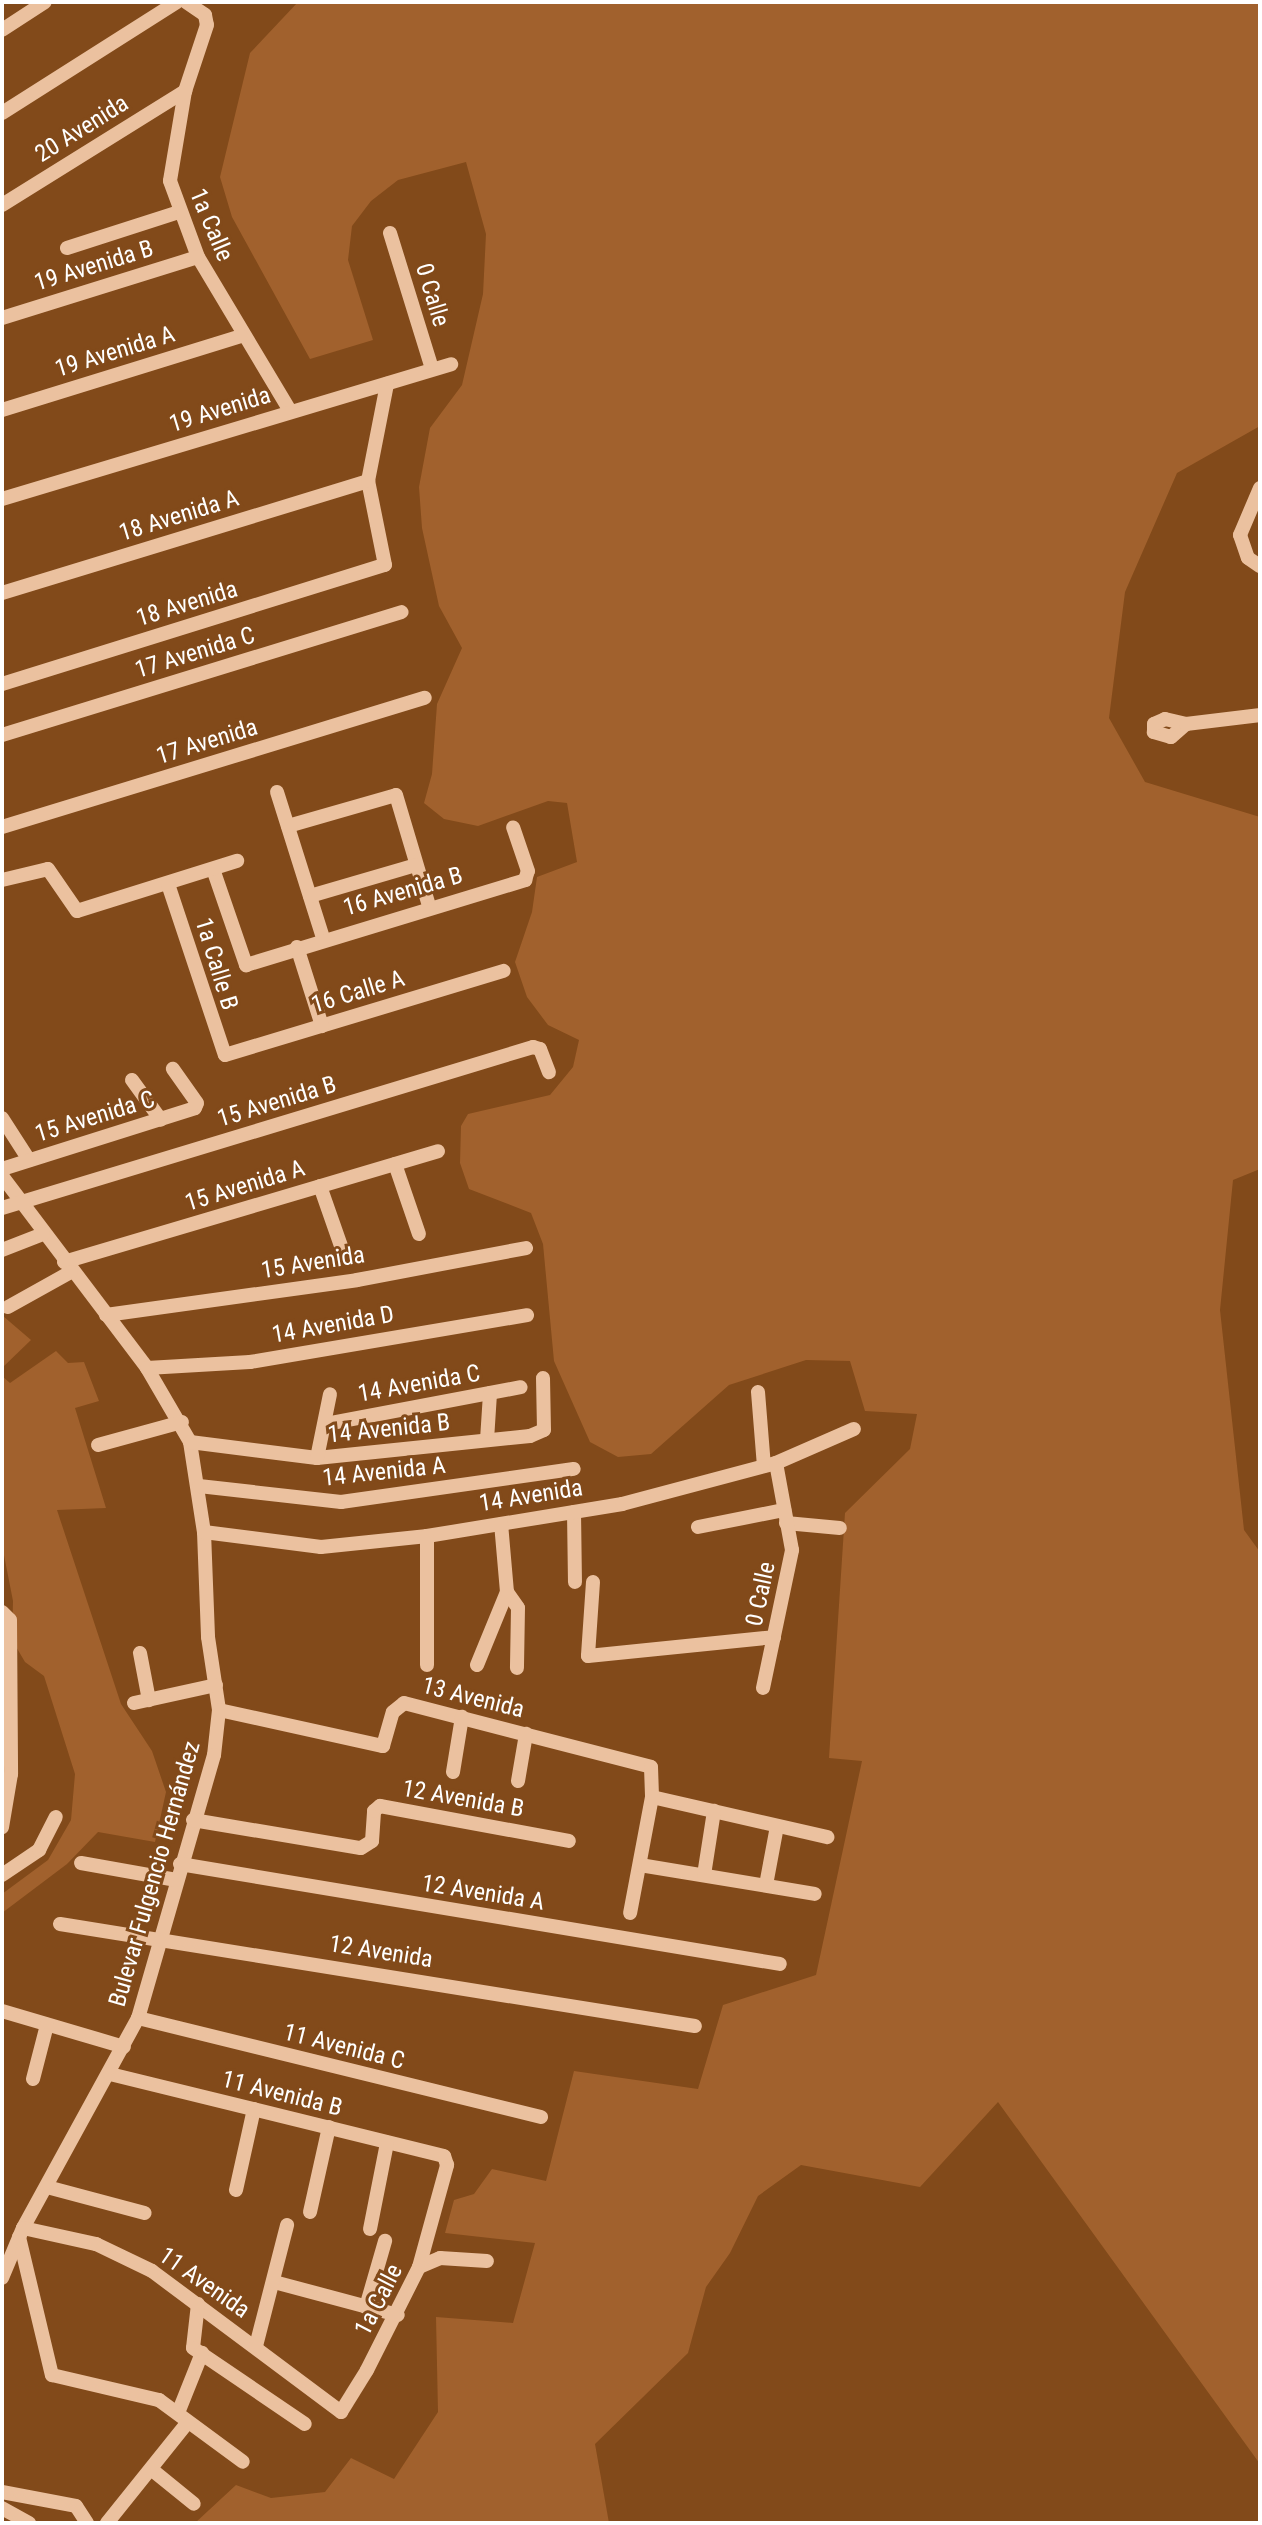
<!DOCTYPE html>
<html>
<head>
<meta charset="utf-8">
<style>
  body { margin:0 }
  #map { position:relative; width:1262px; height:2525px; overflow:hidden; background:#824a1a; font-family:"Roboto Condensed",sans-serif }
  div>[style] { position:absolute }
  .green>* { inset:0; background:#a1612d }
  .minor>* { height:14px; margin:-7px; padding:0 7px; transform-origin:7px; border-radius:7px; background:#ebc19f }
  span { translate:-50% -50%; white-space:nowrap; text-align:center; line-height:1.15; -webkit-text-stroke:6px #824a1a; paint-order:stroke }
  .street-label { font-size:24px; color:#fff }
  .frame { position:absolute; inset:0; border:4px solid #fff; pointer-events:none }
</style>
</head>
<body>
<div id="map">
  <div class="green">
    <div style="clip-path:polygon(298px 2px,1260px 2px,1260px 426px,1177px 473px,1125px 592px,1109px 718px,1145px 782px,1260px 817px,1260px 1169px,1233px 1180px,1220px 1310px,1244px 1530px,1260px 1552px,1260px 2464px,998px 2102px,920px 2187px,801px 2165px,758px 2196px,730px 2253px,706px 2287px,688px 2353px,595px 2444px,609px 2523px,195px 2523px,236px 2485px,271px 2498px,325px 2492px,351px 2458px,394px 2479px,438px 2412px,436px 2317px,513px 2323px,535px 2243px,445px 2233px,454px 2200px,474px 2194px,492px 2169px,546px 2181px,574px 2071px,698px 2089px,723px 2005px,816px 1975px,862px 1761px,829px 1758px,845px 1513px,910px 1449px,917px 1414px,865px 1411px,850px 1361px,806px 1360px,729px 1385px,651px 1454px,618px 1457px,590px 1442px,554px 1361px,543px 1244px,531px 1213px,469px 1189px,460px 1163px,461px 1126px,468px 1114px,550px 1095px,573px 1067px,579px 1040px,548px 1025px,527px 997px,515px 962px,532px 912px,537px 877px,577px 862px,567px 803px,548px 801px,478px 826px,444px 819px,424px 803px,432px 774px,437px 704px,462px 648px,439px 606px,422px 528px,419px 487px,430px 428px,462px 385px,483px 294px,486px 234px,466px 162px,398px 180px,371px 201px,352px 226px,348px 260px,373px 340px,310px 359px,232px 217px,220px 177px,250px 53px)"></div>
    <div style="clip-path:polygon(3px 1316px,31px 1340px,2px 1368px,2px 1317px)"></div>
    <div style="clip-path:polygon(56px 1351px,68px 1363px,84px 1362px,99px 1401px,75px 1408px,106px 1508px,57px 1510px,121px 1704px,152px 1751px,166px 1792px,155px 1842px,98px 1832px,67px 1864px,2px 1913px,2px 1894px,48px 1860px,71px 1820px,75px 1774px,44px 1676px,25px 1662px,12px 1640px,13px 1601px,2px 1545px,2px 1376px,10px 1383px)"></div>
  </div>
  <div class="minor">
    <div style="left:186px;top:2px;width:23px;rotate:34deg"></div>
    <div style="left:205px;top:15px;width:10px;rotate:79deg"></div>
    <div style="left:207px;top:25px;width:70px;rotate:108.4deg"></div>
    <div style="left:185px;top:91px;width:91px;rotate:99.5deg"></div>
    <div style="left:170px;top:181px;width:81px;rotate:69.8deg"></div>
    <div style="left:198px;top:257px;width:179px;rotate:59.1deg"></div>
    <div style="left:2px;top:30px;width:51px;rotate:-33.1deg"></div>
    <div style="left:2px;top:113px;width:207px;rotate:-32.4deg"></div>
    <div style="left:2px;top:205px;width:216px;rotate:-31.9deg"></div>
    <div style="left:390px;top:233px;width:142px;rotate:72.8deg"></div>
    <div style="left:67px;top:248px;width:118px;rotate:-17.8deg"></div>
    <div style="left:2px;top:318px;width:205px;rotate:-17.3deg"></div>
    <div style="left:2px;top:410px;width:250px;rotate:-17.2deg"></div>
    <div style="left:1260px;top:488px;width:51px;rotate:113.1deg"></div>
    <div style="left:1240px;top:535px;width:24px;rotate:71deg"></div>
    <div style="left:1248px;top:558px;width:14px;rotate:34deg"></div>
    <div style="left:2px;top:499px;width:469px;rotate:-16.7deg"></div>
    <div style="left:2px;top:593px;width:383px;rotate:-17deg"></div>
    <div style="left:2px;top:684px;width:401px;rotate:-17.3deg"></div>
    <div style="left:385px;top:565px;width:86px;rotate:-101.4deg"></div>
    <div style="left:368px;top:481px;width:99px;rotate:-78.9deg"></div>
    <div style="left:1186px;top:724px;width:20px;rotate:139deg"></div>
    <div style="left:1171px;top:737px;width:18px;rotate:-164deg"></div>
    <div style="left:1154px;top:732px;width:8px;rotate:-90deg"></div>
    <div style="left:1154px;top:724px;width:12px;rotate:-24deg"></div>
    <div style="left:1165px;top:719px;width:22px;rotate:13deg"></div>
    <div style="left:1186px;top:724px;width:75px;rotate:-6.9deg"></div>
    <div style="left:2px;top:735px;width:418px;rotate:-17.1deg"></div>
    <div style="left:277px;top:792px;width:153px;rotate:72.5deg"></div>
    <div style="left:288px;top:826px;width:112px;rotate:-16deg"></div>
    <div style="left:396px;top:795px;width:116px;rotate:73.4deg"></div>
    <div style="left:2px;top:827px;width:442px;rotate:-17deg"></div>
    <div style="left:213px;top:869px;width:102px;rotate:71deg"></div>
    <div style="left:246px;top:965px;width:292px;rotate:-16.9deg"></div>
    <div style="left:525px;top:880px;width:9px;rotate:-72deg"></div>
    <div style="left:528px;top:871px;width:46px;rotate:-108.8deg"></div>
    <div style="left:2px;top:880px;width:47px;rotate:-13.4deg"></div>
    <div style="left:48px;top:869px;width:51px;rotate:55.4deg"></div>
    <div style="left:77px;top:911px;width:168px;rotate:-17.4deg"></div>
    <div style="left:168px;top:884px;width:180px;rotate:71.6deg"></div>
    <div style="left:225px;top:1055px;width:291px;rotate:-16.8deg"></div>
    <div style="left:310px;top:896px;width:110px;rotate:-16.3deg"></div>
    <div style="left:297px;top:947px;width:83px;rotate:72.4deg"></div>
    <div style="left:132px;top:1080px;width:49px;rotate:54.1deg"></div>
    <div style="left:2px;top:1118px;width:50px;rotate:57.3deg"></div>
    <div style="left:395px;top:1164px;width:74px;rotate:71.1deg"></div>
    <div style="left:2px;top:1169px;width:202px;rotate:-17.5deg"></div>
    <div style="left:195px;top:1108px;width:5px;rotate:-68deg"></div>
    <div style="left:197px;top:1103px;width:42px;rotate:-125.2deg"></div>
    <div style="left:2px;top:1176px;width:241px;rotate:52.9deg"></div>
    <div style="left:147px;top:1368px;width:86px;rotate:59.8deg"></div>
    <div style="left:190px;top:1442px;width:91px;rotate:81.2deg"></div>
    <div style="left:204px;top:1532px;width:105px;rotate:87.8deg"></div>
    <div style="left:208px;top:1637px;width:74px;rotate:81.4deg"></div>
    <div style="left:219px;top:1710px;width:45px;rotate:96.3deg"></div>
    <div style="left:214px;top:1755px;width:274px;rotate:106.1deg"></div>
    <div style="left:138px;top:2018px;width:239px;rotate:118.7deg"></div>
    <div style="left:23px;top:2228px;width:54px;rotate:112.8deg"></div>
    <div style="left:320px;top:1186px;width:64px;rotate:70.7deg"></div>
    <div style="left:2px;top:1208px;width:555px;rotate:-16.87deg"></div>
    <div style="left:533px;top:1047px;width:7px;rotate:16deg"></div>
    <div style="left:540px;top:1049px;width:25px;rotate:69deg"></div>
    <div style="left:2px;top:1250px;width:44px;rotate:-21.3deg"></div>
    <div style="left:64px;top:1262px;width:390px;rotate:-16.5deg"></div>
    <div style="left:8px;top:1307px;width:72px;rotate:-29.1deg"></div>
    <div style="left:106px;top:1315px;width:253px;rotate:-7.9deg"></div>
    <div style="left:357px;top:1280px;width:172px;rotate:-10.7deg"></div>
    <div style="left:147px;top:1368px;width:103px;rotate:-3.3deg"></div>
    <div style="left:250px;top:1362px;width:281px;rotate:-9.6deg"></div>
    <div style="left:758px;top:1392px;width:74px;rotate:85.4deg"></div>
    <div style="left:326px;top:1424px;width:198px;rotate:-10.7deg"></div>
    <div style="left:487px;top:1440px;width:47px;rotate:-86.3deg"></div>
    <div style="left:190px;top:1442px;width:128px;rotate:7.2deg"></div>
    <div style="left:317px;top:1458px;width:214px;rotate:-5.9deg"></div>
    <div style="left:530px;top:1436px;width:15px;rotate:-23deg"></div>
    <div style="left:544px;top:1430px;width:52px;rotate:-91.1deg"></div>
    <div style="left:98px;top:1445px;width:87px;rotate:-15.3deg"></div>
    <div style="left:317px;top:1458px;width:65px;rotate:-78.5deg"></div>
    <div style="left:199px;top:1486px;width:143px;rotate:6.4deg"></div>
    <div style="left:341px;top:1502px;width:235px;rotate:-8.1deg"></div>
    <div style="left:574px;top:1512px;width:70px;rotate:89.2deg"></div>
    <div style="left:786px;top:1523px;width:54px;rotate:5.3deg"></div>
    <div style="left:698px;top:1527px;width:88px;rotate:-11.2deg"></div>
    <div style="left:204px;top:1532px;width:118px;rotate:7.3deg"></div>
    <div style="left:321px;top:1547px;width:107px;rotate:-5.9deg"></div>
    <div style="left:427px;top:1536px;width:198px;rotate:-9.3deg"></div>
    <div style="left:622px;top:1504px;width:159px;rotate:-14.9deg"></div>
    <div style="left:776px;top:1463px;width:85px;rotate:-23.6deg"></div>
    <div style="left:427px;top:1536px;width:129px;rotate:90deg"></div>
    <div style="left:593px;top:1582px;width:74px;rotate:93.9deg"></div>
    <div style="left:588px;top:1656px;width:187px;rotate:-5.8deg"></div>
    <div style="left:507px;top:1592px;width:19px;rotate:55deg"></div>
    <div style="left:518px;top:1608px;width:60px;rotate:91deg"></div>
    <div style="left:2px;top:1612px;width:11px;rotate:45deg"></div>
    <div style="left:10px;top:1620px;width:154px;rotate:89.6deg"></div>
    <div style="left:11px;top:1774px;width:54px;rotate:99.6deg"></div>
    <div style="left:140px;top:1653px;width:48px;rotate:79.2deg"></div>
    <div style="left:477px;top:1665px;width:79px;rotate:-67.7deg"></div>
    <div style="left:507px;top:1592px;width:68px;rotate:-95deg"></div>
    <div style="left:763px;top:1688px;width:141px;rotate:-78.1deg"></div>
    <div style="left:792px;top:1550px;width:88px;rotate:-100.4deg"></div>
    <div style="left:134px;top:1703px;width:84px;rotate:-12.4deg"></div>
    <div style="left:219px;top:1710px;width:168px;rotate:12.4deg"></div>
    <div style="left:383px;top:1746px;width:35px;rotate:-74deg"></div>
    <div style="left:393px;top:1712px;width:14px;rotate:-39deg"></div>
    <div style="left:404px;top:1703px;width:255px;rotate:14.5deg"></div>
    <div style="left:651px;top:1767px;width:30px;rotate:88deg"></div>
    <div style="left:652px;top:1797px;width:118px;rotate:100.7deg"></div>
    <div style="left:453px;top:1772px;width:56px;rotate:-80.7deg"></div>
    <div style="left:518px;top:1781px;width:48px;rotate:-80.3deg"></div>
    <div style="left:652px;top:1797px;width:180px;rotate:12.9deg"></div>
    <div style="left:193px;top:1820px;width:170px;rotate:9.5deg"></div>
    <div style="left:361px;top:1848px;width:13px;rotate:-32deg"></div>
    <div style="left:372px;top:1841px;width:30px;rotate:-86deg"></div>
    <div style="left:374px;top:1811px;width:8px;rotate:-40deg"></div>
    <div style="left:380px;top:1806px;width:192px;rotate:10.5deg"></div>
    <div style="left:81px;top:1863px;width:97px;rotate:10.1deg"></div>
    <div style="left:180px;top:1864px;width:608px;rotate:9.46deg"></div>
    <div style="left:640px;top:1865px;width:177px;rotate:9.4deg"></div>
    <div style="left:2px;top:1875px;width:45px;rotate:-34deg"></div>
    <div style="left:39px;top:1850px;width:37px;rotate:-63deg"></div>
    <div style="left:704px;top:1875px;width:65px;rotate:-81.1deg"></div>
    <div style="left:766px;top:1885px;width:60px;rotate:-79.4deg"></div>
    <div style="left:60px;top:1924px;width:643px;rotate:9.13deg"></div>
    <div style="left:2px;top:2011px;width:127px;rotate:16.4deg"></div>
    <div style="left:138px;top:2018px;width:415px;rotate:13.8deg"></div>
    <div style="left:33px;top:2079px;width:56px;rotate:-75.5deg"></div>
    <div style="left:47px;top:2187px;width:101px;rotate:14.9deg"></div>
    <div style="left:236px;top:2190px;width:83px;rotate:-77.5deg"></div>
    <div style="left:310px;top:2212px;width:87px;rotate:-77.4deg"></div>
    <div style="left:23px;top:2228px;width:75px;rotate:12.4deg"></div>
    <div style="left:96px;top:2244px;width:62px;rotate:25.7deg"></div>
    <div style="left:152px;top:2271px;width:236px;rotate:36.7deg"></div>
    <div style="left:341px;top:2412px;width:49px;rotate:-58.2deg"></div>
    <div style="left:367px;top:2370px;width:115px;rotate:-63.2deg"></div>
    <div style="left:419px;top:2267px;width:106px;rotate:-74.6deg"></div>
    <div style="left:447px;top:2165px;width:9px;rotate:-108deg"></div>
    <div style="left:444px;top:2156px;width:344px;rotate:-166.2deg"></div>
    <div style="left:370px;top:2229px;width:88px;rotate:-78.8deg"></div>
    <div style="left:19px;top:2237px;width:142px;rotate:76.6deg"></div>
    <div style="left:52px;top:2375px;width:110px;rotate:13.2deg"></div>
    <div style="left:159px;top:2400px;width:104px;rotate:36.4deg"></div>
    <div style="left:419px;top:2267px;width:23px;rotate:-23deg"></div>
    <div style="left:440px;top:2258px;width:47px;rotate:3.7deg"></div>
    <div style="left:274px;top:2282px;width:128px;rotate:14.9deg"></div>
    <div style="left:198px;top:2304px;width:44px;rotate:96.5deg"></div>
    <div style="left:193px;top:2348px;width:135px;rotate:34.2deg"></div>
    <div style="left:366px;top:2307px;width:69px;rotate:-73.9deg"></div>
    <div style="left:256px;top:2346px;width:125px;rotate:-75.6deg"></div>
    <div style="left:178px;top:2413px;width:65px;rotate:-68.2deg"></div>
    <div style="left:151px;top:2469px;width:55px;rotate:39.1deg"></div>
    <div style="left:2px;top:2492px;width:75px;rotate:10.7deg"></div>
    <div style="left:76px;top:2506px;width:20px;rotate:57deg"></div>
    <div style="left:2px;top:2508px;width:31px;rotate:29deg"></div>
    <div style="left:107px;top:2523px;width:129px;rotate:-51.3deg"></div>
  </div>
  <div class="street-label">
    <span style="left:82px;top:129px;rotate:-32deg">20 Avenida</span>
    <span style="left:211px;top:225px;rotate:67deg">1a Calle</span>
    <span style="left:94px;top:266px;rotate:-17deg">19 Avenida B</span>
    <span style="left:432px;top:295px;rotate:73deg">0 Calle</span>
    <span style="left:115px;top:352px;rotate:-17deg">19 Avenida A</span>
    <span style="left:220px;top:410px;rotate:-17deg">19 Avenida</span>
    <span style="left:179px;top:516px;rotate:-17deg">18 Avenida A</span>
    <span style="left:187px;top:604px;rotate:-17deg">18 Avenida</span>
    <span style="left:195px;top:653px;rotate:-17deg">17 Avenida C</span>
    <span style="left:207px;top:742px;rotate:-17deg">17 Avenida</span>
    <span style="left:403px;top:892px;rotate:-16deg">16 Avenida B</span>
    <span style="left:216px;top:964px;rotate:73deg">1a Calle B</span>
    <span style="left:358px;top:992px;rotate:-17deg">16 Calle A</span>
    <span style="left:277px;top:1102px;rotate:-17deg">15 Avenida B</span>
    <span style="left:95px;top:1117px;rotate:-17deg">15 Avenida C</span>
    <span style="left:245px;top:1186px;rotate:-17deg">15 Avenida A</span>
    <span style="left:313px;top:1263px;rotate:-9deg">15 Avenida</span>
    <span style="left:333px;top:1325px;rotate:-10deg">14 Avenida D</span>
    <span style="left:419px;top:1384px;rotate:-10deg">14 Avenida C</span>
    <span style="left:389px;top:1429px;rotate:-6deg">14 Avenida B</span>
    <span style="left:384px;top:1472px;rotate:-6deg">14 Avenida A</span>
    <span style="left:531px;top:1496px;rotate:-9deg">14 Avenida</span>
    <span style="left:761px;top:1594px;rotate:-78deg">0 Calle</span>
    <span style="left:473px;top:1698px;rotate:14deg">13 Avenida</span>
    <span style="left:463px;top:1799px;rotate:10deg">12 Avenida B</span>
    <span style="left:155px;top:1874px;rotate:-74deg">Bulevar Fulgencio Hernández</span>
    <span style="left:483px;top:1893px;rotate:9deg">12 Avenida A</span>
    <span style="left:381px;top:1952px;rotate:9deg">12 Avenida</span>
    <span style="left:344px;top:2047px;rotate:14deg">11 Avenida C</span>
    <span style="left:282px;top:2094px;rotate:14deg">11 Avenida B</span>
    <span style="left:204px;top:2283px;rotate:35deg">11 Avenida</span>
    <span style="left:379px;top:2300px;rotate:-63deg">1a Calle</span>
  </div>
  <div class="frame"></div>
</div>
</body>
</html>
